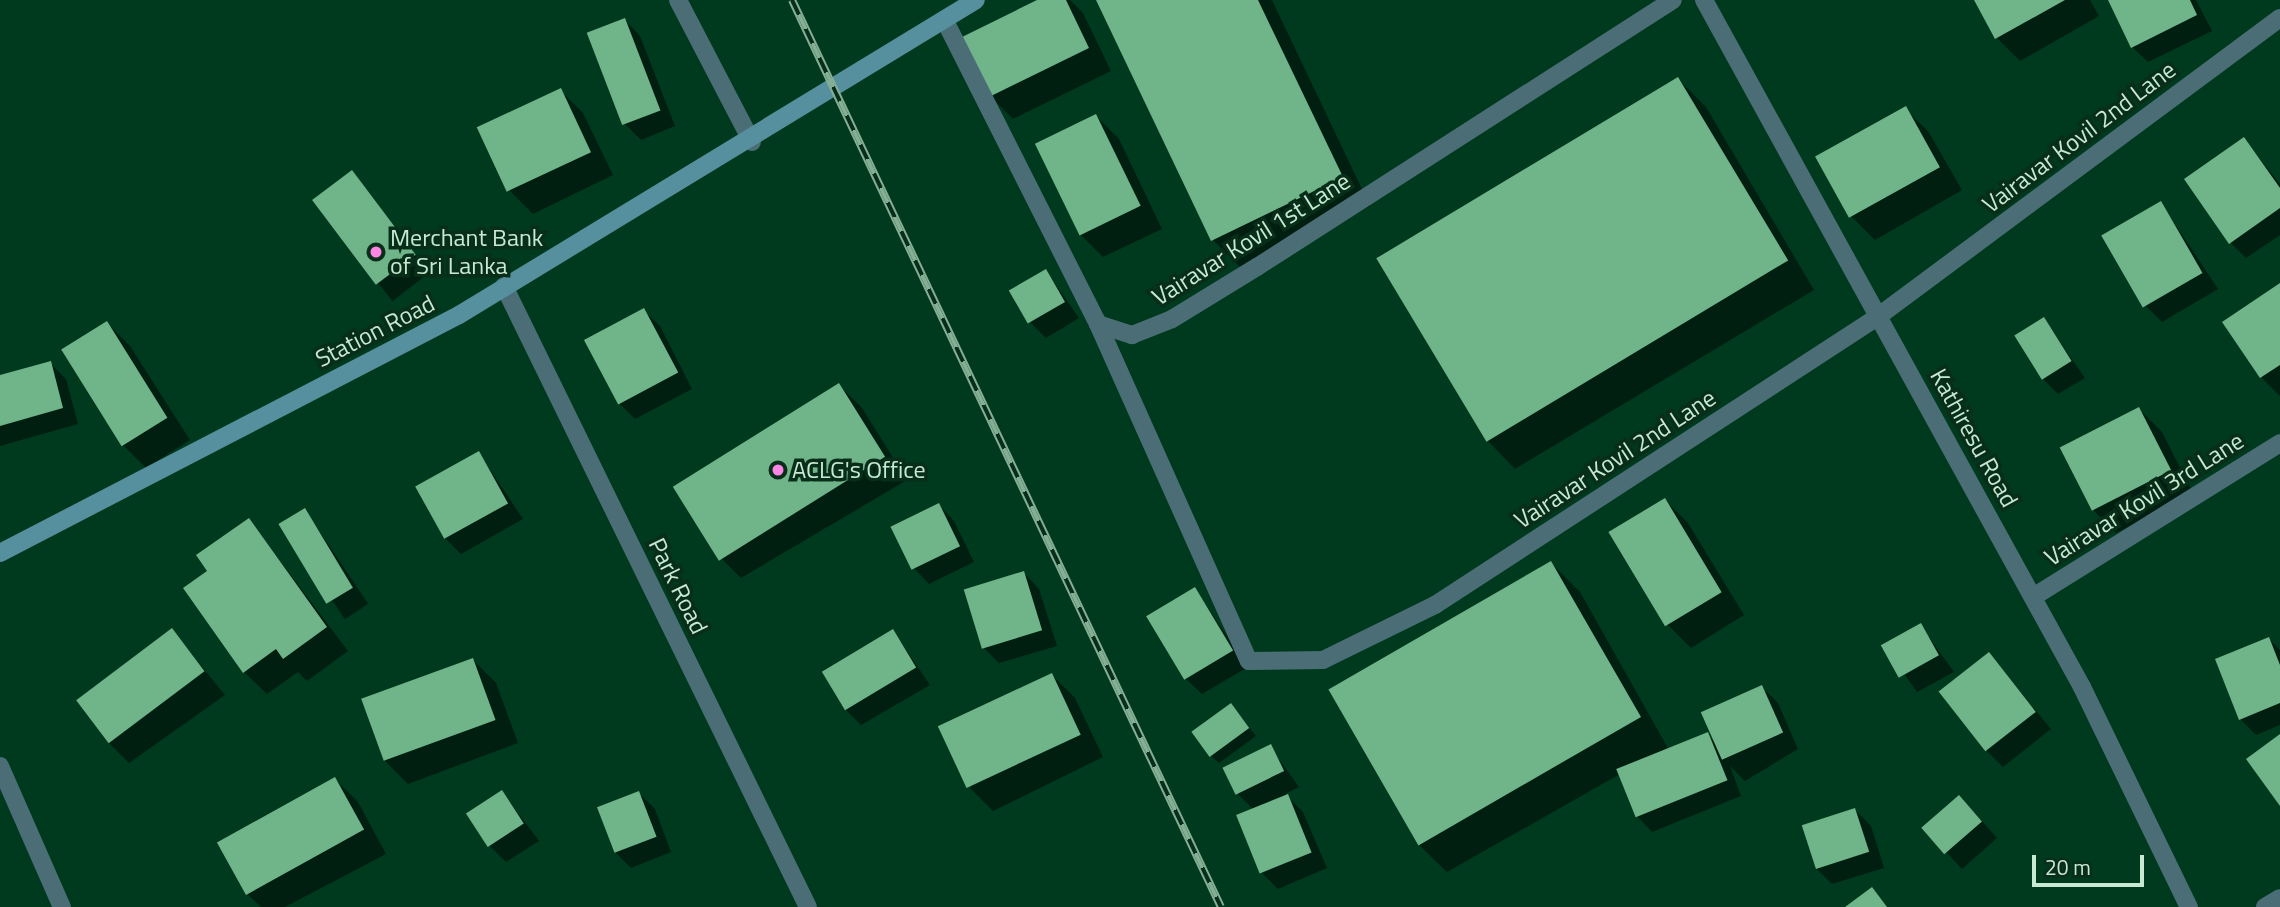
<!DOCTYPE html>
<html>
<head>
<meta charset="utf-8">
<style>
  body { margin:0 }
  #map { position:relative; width:2280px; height:907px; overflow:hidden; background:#003a1e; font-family:"Titillium Web",sans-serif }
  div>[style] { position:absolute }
  .shadow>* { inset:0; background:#0007; transform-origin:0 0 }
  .building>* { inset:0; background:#70b489; transform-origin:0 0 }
  .minor>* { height:18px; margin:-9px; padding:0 9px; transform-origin:9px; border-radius:9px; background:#4a6d76 }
  .tertiary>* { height:18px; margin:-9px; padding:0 9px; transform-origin:9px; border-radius:9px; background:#4a6d76 }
  .secondary>* { height:18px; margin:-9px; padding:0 9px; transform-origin:9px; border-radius:9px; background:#56909e }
  .rail>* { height:8px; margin-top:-4px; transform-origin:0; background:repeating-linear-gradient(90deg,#082d19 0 16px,#85af95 0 32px); box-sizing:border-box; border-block:2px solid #85af95 }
  .dots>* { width:19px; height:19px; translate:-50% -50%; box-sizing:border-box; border:4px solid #082d19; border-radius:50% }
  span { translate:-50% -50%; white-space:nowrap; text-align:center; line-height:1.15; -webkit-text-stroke:7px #082d19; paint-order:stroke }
  .street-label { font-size:24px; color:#c7e9d1 }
  .poi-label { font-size:24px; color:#c7e9d1 }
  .left { translate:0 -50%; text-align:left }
  .scale { position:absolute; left:2032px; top:855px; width:112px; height:32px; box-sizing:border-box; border:4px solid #c7e9d1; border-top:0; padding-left:9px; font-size:21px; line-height:24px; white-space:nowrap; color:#c7e9d1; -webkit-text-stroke:5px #082d19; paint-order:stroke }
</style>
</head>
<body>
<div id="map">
  <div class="shadow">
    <div style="clip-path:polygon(1041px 0,1070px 0,1083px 13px,1111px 71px,1013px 119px,990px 96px)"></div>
    <div style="clip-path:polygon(1098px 0,1272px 0,1370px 206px,1241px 268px,1213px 240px)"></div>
    <div style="clip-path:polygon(1976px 0,2090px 0,2099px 16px,2020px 61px,1997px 38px)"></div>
    <div style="clip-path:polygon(2110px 0,2196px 0,2212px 31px,2148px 62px,2132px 47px)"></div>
    <div style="clip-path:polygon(625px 20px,640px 36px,675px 126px,641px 140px,625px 124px)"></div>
    <div style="clip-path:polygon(1678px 79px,1706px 107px,1814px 290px,1515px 469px,1487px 440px,1378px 257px)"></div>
    <div style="clip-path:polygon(560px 90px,583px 113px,613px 175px,533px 214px,510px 191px)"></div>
    <div style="clip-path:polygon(1905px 109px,1928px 131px,1962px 190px,1875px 240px,1852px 217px,1819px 159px)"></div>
    <div style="clip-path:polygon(1096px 116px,1119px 139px,1162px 229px,1103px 257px,1080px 234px,1038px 144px)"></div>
    <div style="clip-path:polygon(2244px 139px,2280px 184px,2280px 235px,2246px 258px,2230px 242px)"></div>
    <div style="left:352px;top:173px;width:126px;height:47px;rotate:52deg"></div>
    <div style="clip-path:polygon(2161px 203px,2218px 289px,2162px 322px,2146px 306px)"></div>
    <div style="clip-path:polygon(1046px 271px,1079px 318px,1046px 338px,1030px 322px)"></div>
    <div style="clip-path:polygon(2280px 285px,2280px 396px,2261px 377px)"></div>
    <div style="clip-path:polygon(644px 311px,660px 326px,692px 389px,635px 419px,619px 403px)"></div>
    <div style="clip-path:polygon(2044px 319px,2085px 378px,2058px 394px,2042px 378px)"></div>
    <div style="clip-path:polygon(107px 323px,130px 346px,190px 440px,146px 468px,123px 445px,63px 351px)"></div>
    <div style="clip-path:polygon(50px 363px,66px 379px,78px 424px,0 446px,0 376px)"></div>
    <div style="clip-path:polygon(839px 385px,862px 408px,907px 480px,741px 578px,718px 555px)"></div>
    <div style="clip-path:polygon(2139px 409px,2162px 432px,2193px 493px,2116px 533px,2093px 510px)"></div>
    <div style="clip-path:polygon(479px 453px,523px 519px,461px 554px,445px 538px)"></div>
    <div style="clip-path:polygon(1665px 500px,1688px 523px,1744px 615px,1691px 648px,1668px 625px)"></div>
    <div style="clip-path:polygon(939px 505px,954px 521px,974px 562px,929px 584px,914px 568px)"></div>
    <div style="left:305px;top:510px;width:113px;height:28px;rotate:56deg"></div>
    <div style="clip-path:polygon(249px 520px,348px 651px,307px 681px,298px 672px,267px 694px,244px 672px,209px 571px)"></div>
    <div style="clip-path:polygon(1551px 563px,1580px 592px,1669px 750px,1707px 734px,1718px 745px,1762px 687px,1778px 703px,1798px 749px,1745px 781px,1730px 766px,1741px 796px,1652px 832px,1637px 816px,1620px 774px,1447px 872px,1418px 844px)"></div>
    <div style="clip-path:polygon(1024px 573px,1039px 589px,1057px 646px,999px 663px,983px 647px)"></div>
    <div style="clip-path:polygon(1195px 589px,1248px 667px,1202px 694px,1186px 679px)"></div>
    <div style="clip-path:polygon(1921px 626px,1954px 672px,1917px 692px,1884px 646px)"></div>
    <div style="clip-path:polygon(172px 630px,225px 695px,129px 763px,106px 740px)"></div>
    <div style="clip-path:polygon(893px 631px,930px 685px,861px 725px,845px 709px)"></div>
    <div style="clip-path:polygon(2269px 639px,2280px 650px,2280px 725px,2256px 735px,2240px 719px)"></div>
    <div style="clip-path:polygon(1989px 654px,2051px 729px,2003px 767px,1987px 751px)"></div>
    <div style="clip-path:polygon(473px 660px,496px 683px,518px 743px,408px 784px,385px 761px)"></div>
    <div style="clip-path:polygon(1052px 675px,1075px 698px,1103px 757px,993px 811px,970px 788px)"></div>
    <div style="clip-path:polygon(1231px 705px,1256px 736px,1219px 763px,1211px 756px)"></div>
    <div style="clip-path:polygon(1270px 747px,1299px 787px,1285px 794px,1303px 812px,1327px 868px,1278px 889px,1262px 873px,1255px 811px,1238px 794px)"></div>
    <div style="clip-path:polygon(335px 779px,358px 802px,386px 854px,285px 907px,261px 907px,246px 893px)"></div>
    <div style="clip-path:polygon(502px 792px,539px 841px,506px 862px,490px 846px)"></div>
    <div style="clip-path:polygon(639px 793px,655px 809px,671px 852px,631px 868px,615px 852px)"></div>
    <div style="clip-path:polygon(1855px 810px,1871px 826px,1884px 868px,1832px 884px,1816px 868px)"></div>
    <div style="clip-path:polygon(1975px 813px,1997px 838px,1962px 869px,1925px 829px)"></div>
  </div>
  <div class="building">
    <div style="clip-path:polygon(1037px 0,1066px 0,1089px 48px,989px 97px,960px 38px)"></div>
    <div style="clip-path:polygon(1096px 0,1258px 0,1343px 177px,1211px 241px)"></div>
    <div style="clip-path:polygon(1974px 0,2065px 0,1995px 39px)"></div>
    <div style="clip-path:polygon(2108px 0,2190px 0,2197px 15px,2131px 48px)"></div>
    <div style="left:625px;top:18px;width:99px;height:41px;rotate:69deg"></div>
    <div style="left:1678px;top:77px;width:214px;height:352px;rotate:59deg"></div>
    <div style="left:561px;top:88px;width:71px;height:93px;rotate:65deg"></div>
    <div style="left:1906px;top:106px;width:70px;height:104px;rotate:61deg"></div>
    <div style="left:1096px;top:114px;width:102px;height:68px;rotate:64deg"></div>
    <div style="clip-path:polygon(2244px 137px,2280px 188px,2280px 208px,2229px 244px,2184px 179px)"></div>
    <div style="left:352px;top:170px;width:106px;height:50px;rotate:53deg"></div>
    <div style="left:2161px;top:201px;width:83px;height:69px;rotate:60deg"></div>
    <div style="left:1046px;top:269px;width:38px;height:43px;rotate:60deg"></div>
    <div style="clip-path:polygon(2280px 283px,2280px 365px,2260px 378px,2222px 322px)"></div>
    <div style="left:644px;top:308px;width:73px;height:68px;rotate:62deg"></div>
    <div style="left:2044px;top:317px;width:52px;height:35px;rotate:58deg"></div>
    <div style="left:107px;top:321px;width:114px;height:54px;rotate:58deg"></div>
    <div style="clip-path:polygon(51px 361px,63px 408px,0 426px,0 375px)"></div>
    <div style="left:839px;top:383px;width:87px;height:196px;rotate:58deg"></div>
    <div style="left:2139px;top:407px;width:71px;height:89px;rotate:63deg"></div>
    <div style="left:479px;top:451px;width:60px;height:73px;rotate:61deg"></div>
    <div style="left:1665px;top:498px;width:110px;height:66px;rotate:59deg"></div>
    <div style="left:939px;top:503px;width:48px;height:54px;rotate:64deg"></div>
    <div style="left:305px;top:508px;width:93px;height:31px;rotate:59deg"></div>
    <div style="clip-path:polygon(249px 518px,327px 627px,283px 659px,276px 649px,243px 673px,183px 588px,207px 571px,196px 555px)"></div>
    <div style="left:1551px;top:561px;width:180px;height:257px;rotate:60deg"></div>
    <div style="left:1024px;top:571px;width:62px;height:63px;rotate:73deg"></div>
    <div style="left:1195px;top:587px;width:74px;height:57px;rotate:59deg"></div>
    <div style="left:1921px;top:623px;width:37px;height:46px;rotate:61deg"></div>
    <div style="left:172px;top:628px;width:54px;height:120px;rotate:53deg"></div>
    <div style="left:893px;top:629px;width:45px;height:83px;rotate:59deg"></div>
    <div style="clip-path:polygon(2269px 637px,2280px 665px,2280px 703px,2239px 720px,2215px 659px)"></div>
    <div style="left:1989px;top:652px;width:76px;height:64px;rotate:52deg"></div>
    <div style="left:473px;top:658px;width:66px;height:119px;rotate:70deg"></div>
    <div style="left:1052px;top:673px;width:68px;height:126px;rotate:65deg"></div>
    <div style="left:1762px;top:685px;width:52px;height:67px;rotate:66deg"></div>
    <div style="left:1231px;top:703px;width:31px;height:49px;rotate:54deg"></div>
    <div style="left:1708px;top:732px;width:52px;height:99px;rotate:68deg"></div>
    <div style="clip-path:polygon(2280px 734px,2280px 806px,2246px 759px)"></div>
    <div style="left:1271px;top:744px;width:30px;height:54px;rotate:64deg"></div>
    <div style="left:335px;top:777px;width:60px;height:135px;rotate:61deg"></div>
    <div style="left:502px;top:790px;width:40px;height:43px;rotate:57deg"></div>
    <div style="left:639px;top:791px;width:49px;height:45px;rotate:69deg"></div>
    <div style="left:1288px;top:794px;width:63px;height:56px;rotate:68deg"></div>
    <div style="left:1959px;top:795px;width:35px;height:50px;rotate:49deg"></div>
    <div style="left:1855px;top:808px;width:46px;height:56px;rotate:72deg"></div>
    <div style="clip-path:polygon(1872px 887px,1887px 907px,1845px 907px)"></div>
  </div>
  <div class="minor">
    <div style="left:1704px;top:0;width:784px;rotate:61.18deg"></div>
    <div style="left:2082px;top:687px;width:245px;rotate:64.1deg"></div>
    <div style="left:945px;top:21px;width:339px;rotate:63.2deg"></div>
    <div style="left:1098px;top:324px;width:36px;rotate:18deg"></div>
    <div style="left:1132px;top:335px;width:43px;rotate:-21.8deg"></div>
    <div style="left:1172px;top:319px;width:100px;rotate:-31.5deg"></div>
    <div style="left:1257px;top:267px;width:494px;rotate:-32.7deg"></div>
    <div style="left:504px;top:286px;width:691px;rotate:63.92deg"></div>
    <div style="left:1098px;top:324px;width:369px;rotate:65.9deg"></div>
    <div style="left:1249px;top:661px;width:74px;rotate:-0.8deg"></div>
    <div style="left:1323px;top:660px;width:125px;rotate:-26.2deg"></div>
    <div style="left:1435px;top:605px;width:526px;rotate:-33.06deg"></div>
    <div style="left:1876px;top:318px;width:503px;rotate:-36.6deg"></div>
    <div style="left:2033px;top:597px;width:291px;rotate:-31.9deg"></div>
    <div style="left:0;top:766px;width:154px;rotate:66.3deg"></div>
    <div style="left:2265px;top:907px;width:17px;rotate:-31deg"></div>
  </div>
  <div class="tertiary">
    <div style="left:678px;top:0;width:160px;rotate:62.5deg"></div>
  </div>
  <div class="secondary">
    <div style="left:0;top:553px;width:517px;rotate:-27.41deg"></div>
    <div style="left:459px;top:315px;width:605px;rotate:-31.35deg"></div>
  </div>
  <div class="rail">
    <div style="left:792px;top:0;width:1003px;rotate:64.69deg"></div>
  </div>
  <div class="dots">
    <div style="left:376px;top:252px;background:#fc86e4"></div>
    <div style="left:778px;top:470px;background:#fc86e4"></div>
  </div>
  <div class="street-label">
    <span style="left:2079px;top:137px;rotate:-37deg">Vairavar Kovil 2nd Lane</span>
    <span style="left:1251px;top:239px;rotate:-32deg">Vairavar Kovil 1st Lane</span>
    <span style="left:375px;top:331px;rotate:-27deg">Station Road</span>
    <span style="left:1974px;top:438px;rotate:61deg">Kathiresu Road</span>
    <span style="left:1615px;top:459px;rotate:-33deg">Vairavar Kovil 2nd Lane</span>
    <span style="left:2144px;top:499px;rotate:-32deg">Vairavar Kovil 3rd Lane</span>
    <span style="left:678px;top:586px;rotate:64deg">Park Road</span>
  </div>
  <div class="poi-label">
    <span class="left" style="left:390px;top:252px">Merchant Bank<br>of Sri Lanka</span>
    <span class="left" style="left:792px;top:470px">ACLG's Office</span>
  </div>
  <div class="scale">20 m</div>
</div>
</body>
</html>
